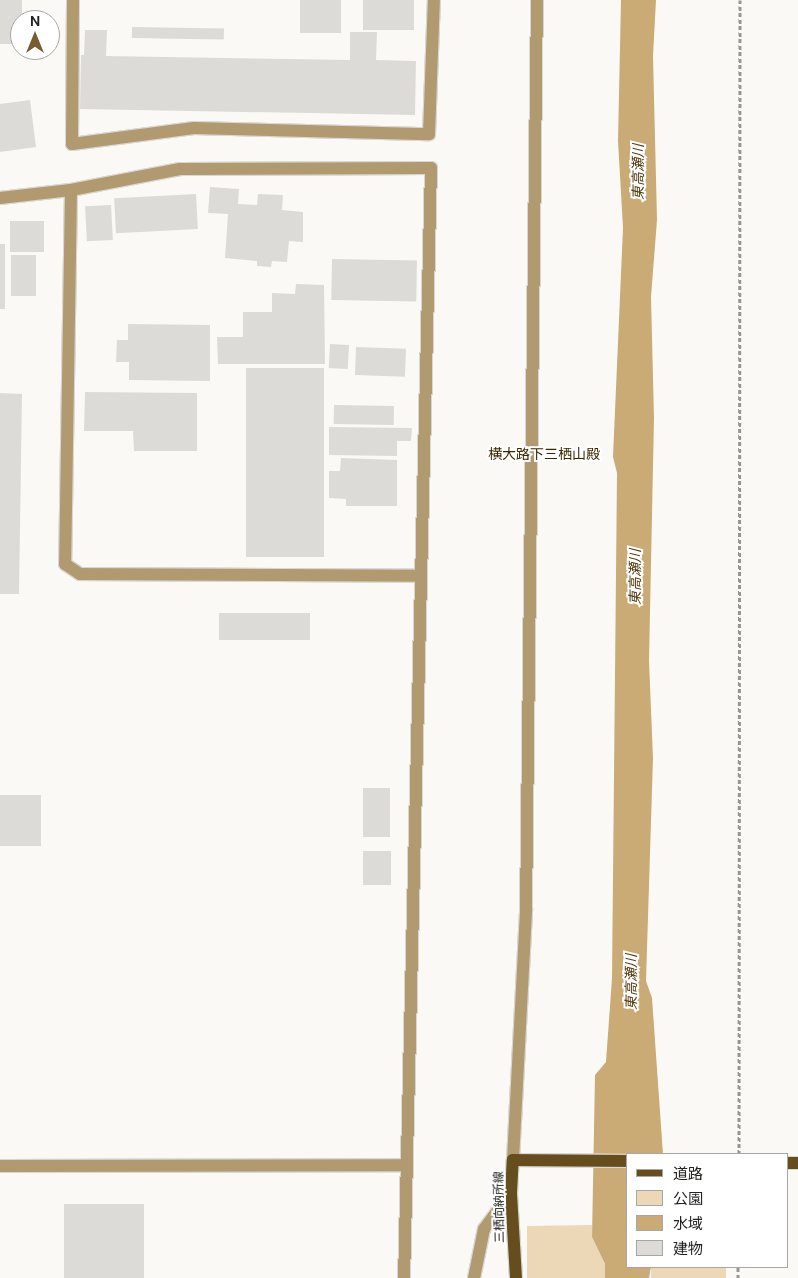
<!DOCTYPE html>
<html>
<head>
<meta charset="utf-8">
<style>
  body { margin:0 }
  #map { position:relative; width:798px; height:1278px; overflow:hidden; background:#fbf9f5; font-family:"DM Sans","Noto Sans JP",sans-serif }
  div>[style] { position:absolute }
  .green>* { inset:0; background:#ecd8b7; transform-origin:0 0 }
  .water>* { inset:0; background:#caab75 }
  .building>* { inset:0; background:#dddbd7; transform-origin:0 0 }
  .path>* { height:3px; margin-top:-1.5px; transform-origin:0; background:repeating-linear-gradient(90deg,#979593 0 4px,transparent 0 6.5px) }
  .roads { filter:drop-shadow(1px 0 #d8d7d3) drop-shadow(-1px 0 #d8d7d3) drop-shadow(0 1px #d8d7d3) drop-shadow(0 -1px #d8d7d3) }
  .minor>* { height:12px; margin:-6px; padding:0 6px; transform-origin:6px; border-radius:6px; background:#b19970 }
  .major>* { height:12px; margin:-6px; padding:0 6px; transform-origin:6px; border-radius:6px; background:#664d1e }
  span { translate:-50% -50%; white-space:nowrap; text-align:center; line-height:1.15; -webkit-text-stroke:4px #fff; paint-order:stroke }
  .street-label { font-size:12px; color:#232221 }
  .water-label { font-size:14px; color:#50390d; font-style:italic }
  .neighbourhood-label { font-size:14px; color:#3a2700 }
  .legend { position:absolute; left:626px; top:1153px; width:162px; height:115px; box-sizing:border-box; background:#fff; border:1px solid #a7a7a6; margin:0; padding:6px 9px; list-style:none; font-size:15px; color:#232221 }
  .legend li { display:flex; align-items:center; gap:10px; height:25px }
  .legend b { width:25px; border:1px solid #a7a7a6 }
  .north { position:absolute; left:10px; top:10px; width:50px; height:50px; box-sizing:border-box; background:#fff; border:1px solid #a7a7a6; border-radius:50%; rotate:0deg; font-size:14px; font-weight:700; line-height:20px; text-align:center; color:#232221 }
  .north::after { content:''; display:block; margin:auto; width:18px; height:22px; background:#775d2f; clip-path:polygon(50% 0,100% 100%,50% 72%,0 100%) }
</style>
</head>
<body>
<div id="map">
  <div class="green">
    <div style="clip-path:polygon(592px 1225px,592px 1237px,605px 1264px,605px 1278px,527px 1278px,527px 1226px)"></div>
    <div style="left:651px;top:1267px;width:75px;height:11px"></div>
  </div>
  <div class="water">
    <div style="clip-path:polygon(621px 0,656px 0,653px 56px,657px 220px,651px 297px,654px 418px,649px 661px,653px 758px,646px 981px,652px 998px,663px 1154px,627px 1154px,627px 1267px,651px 1267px,649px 1278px,605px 1278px,605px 1264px,592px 1237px,595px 1075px,606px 1062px,612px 978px,617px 473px,613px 457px,623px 228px,618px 141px)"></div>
  </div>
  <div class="building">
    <div style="left:0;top:0;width:22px;height:44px"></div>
    <div style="left:300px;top:0;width:41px;height:33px"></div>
    <div style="left:363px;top:0;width:51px;height:30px"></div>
    <div style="left:132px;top:27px;width:92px;height:11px;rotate:1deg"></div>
    <div style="clip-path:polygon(85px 30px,107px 30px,106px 56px,350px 60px,350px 32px,377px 32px,376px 60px,416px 61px,415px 115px,80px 109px,81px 55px,84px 55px)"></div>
    <div style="clip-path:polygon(30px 100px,36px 147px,0 152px,0 104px)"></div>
    <div style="clip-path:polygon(210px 187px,239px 189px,238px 204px,257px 205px,258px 194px,283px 195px,282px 210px,303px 212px,303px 242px,289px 241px,287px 262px,272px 261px,271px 267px,257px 266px,257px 261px,225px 258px,228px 214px,208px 213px)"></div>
    <div style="left:196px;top:194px;width:35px;height:82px;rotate:87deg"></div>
    <div style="left:111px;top:205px;width:35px;height:26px;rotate:87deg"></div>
    <div style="left:10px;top:221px;width:34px;height:31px"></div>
    <div style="left:0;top:244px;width:5px;height:65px"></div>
    <div style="left:11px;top:255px;width:25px;height:41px"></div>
    <div style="left:332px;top:259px;width:85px;height:41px;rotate:1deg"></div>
    <div style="clip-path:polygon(296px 284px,324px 285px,325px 364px,218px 364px,217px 337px,243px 337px,243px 312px,272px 312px,272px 293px,295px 294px)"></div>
    <div style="clip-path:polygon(128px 324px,210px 325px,210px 381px,129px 380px,129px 362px,116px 362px,117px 340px,128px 340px)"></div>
    <div style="left:330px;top:344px;width:19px;height:24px;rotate:3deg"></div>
    <div style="left:356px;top:347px;width:50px;height:28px;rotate:2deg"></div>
    <div style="left:246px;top:368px;width:78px;height:189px"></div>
    <div style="clip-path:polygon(85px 392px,197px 393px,197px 451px,134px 451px,133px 431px,84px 431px)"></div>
    <div style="clip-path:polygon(0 393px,22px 394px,19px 594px,0 594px)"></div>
    <div style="left:334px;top:405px;width:60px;height:19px;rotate:1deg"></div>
    <div style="clip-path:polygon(329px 427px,412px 428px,411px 441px,397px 441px,397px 456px,329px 455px)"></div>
    <div style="clip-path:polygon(341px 458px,397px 460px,397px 506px,346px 506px,346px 499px,329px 498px,329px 471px,340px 471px)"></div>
    <div style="left:219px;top:613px;width:91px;height:27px"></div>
    <div style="left:363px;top:788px;width:27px;height:49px"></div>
    <div style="left:0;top:795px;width:41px;height:51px"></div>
    <div style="left:363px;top:851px;width:28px;height:34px"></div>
    <div style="left:64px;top:1204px;width:80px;height:74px"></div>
  </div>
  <div class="path">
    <div style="left:739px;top:1154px;width:1154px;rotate:-89.95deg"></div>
    <div style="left:738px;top:1278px;width:11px;rotate:-90deg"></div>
  </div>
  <div class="roads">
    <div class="minor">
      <div style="left:73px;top:0;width:144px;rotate:90.4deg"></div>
      <div style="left:72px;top:144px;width:123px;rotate:-7.5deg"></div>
      <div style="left:194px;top:128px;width:235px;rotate:1.5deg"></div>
      <div style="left:429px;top:134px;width:134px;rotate:-87.9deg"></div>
      <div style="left:71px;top:190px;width:374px;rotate:90.9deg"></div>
      <div style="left:65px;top:564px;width:18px;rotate:34deg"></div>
      <div style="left:80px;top:574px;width:341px;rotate:0.3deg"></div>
      <div style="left:0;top:198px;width:71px;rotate:-6.4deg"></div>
      <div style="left:71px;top:190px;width:111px;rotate:-10.9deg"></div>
      <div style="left:180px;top:169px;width:251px;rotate:-0.2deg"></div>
      <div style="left:431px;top:168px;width:1110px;rotate:91.39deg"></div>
      <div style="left:513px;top:1160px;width:250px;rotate:-87deg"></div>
      <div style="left:526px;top:910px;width:910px;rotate:-89.31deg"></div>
      <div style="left:0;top:1166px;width:406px;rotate:-0.1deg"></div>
      <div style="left:474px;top:1278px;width:50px;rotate:-78.5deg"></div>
      <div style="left:484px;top:1229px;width:45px;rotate:-53.1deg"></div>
    </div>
    <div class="major">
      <div style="left:787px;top:1163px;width:11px"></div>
      <div style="left:516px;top:1278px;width:85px;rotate:-93.4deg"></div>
      <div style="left:511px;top:1193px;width:33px;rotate:-87deg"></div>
      <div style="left:513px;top:1160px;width:114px;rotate:0.5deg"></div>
    </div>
  </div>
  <div class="street-label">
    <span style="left:500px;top:1207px;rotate:-91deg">三栖向納所線</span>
  </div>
  <div class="water-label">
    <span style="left:638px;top:172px;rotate:-90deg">東高瀬川</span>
    <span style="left:635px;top:577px;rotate:-90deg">東高瀬川</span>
    <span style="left:631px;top:982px;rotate:-90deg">東高瀬川</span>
  </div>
  <div class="neighbourhood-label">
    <span style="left:544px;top:454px">横大路下三栖山殿</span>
  </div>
  <ul class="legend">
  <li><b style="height:6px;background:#664d1e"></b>道路</li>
  <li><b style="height:14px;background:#ecd8b7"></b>公園</li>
  <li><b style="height:14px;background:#caab75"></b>水域</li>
  <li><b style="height:14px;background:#dddbd7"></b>建物</li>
  </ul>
  <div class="north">N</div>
</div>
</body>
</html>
